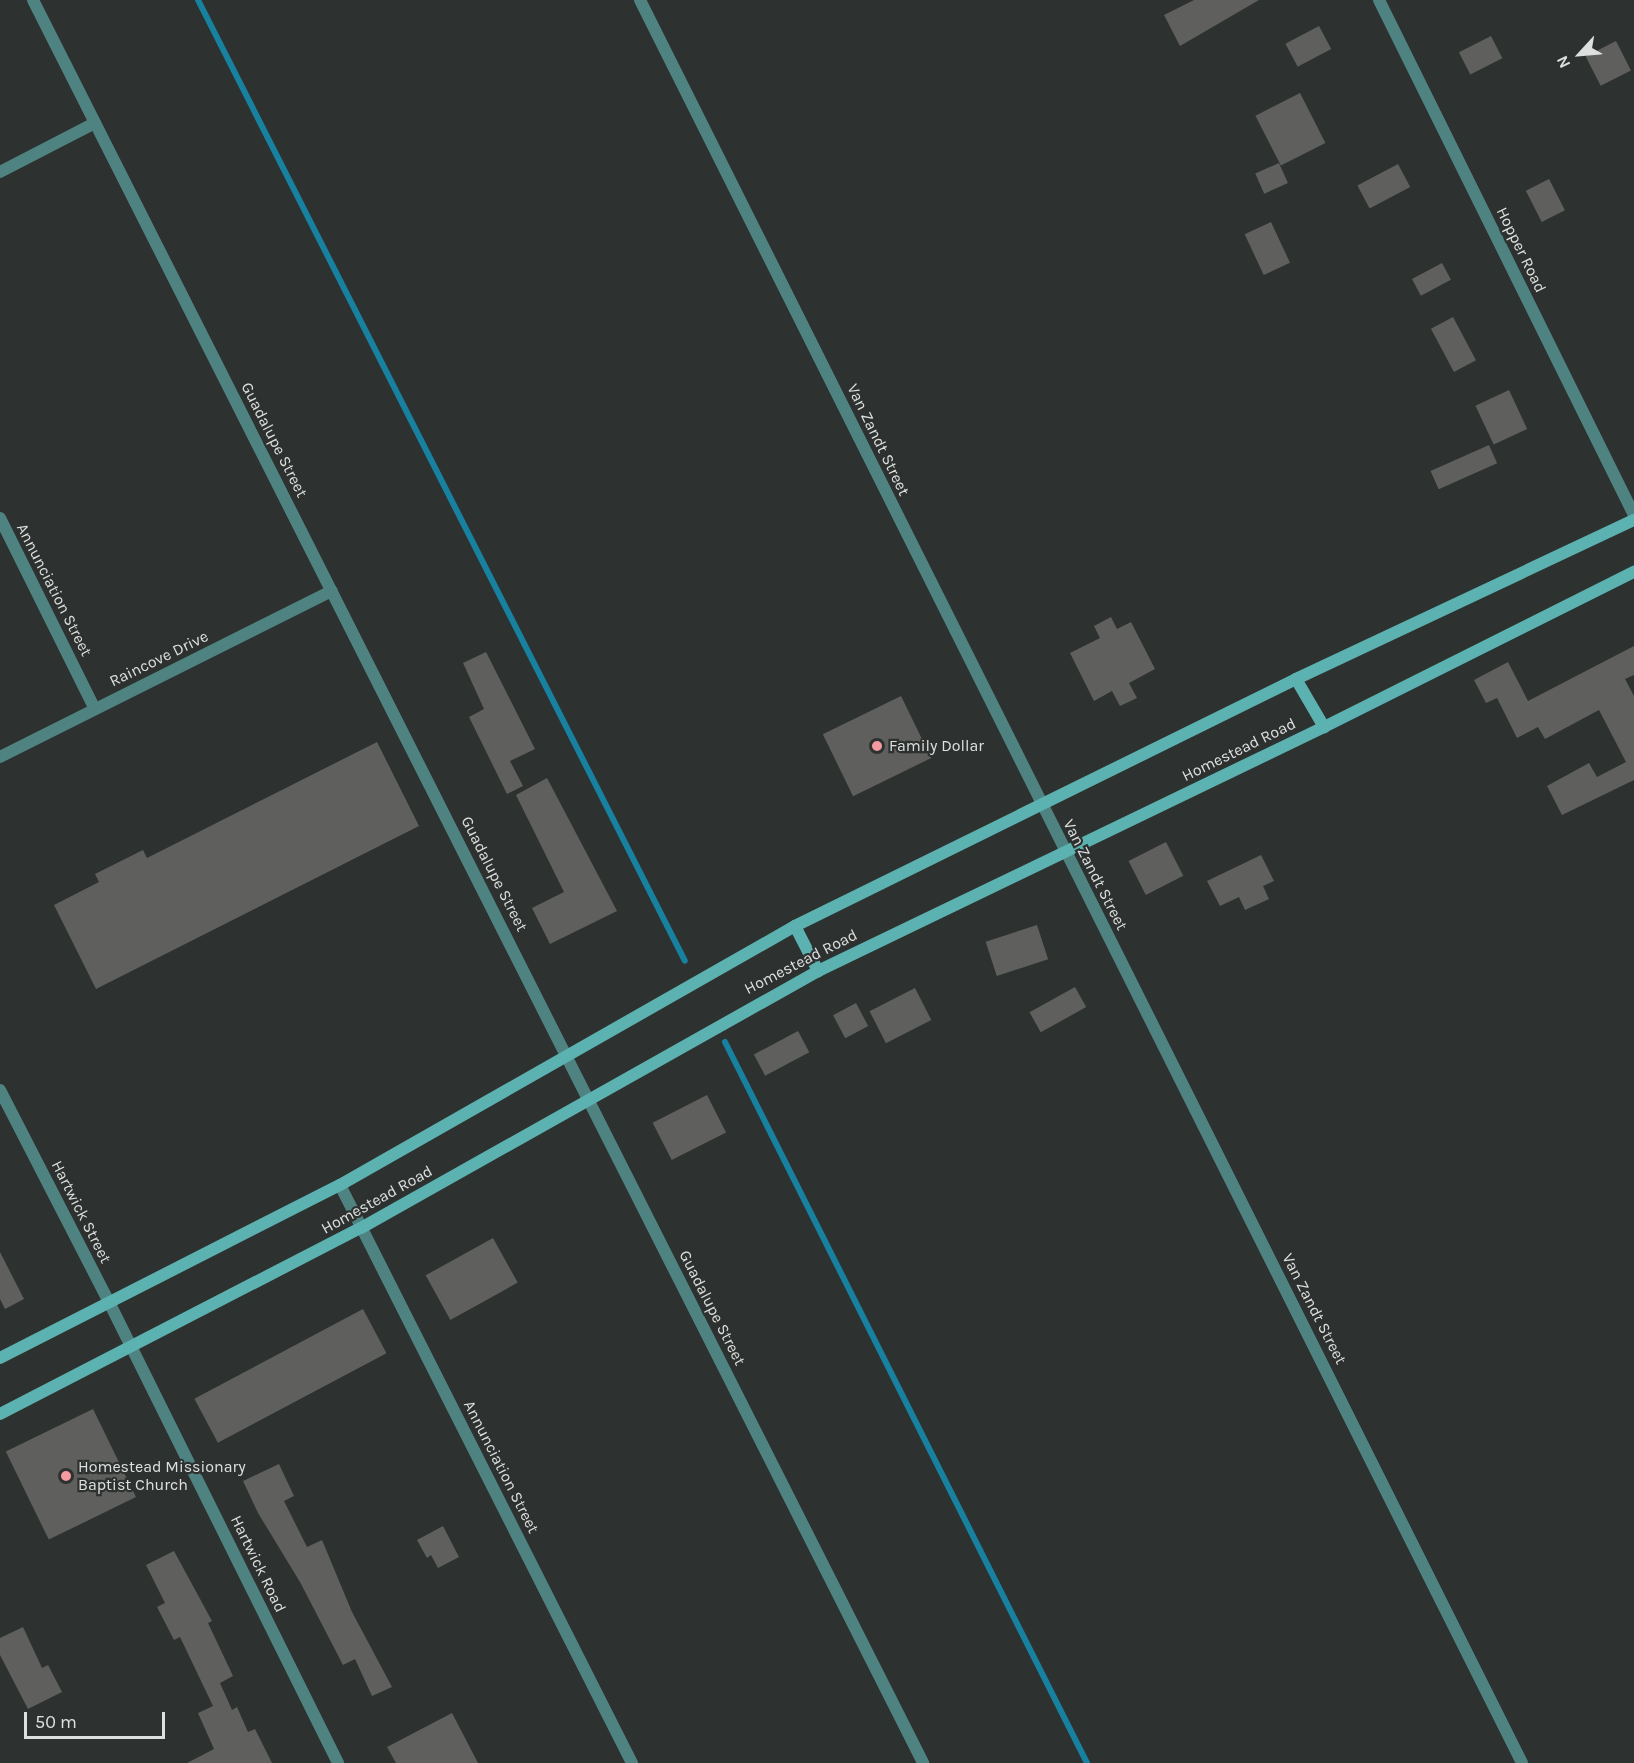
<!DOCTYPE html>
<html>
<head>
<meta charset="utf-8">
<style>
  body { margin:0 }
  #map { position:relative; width:1634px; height:1763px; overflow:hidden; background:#2d312f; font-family:Karla,sans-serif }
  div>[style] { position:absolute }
  .stream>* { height:6px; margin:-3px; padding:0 3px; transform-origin:3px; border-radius:3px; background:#18819f }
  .building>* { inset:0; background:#5f605d; transform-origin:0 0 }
  .minor>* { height:12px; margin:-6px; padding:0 6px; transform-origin:6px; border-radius:6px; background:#4f8382 }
  .tertiary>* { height:12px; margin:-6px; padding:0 6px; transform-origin:6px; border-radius:6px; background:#4f8382 }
  .secondary>* { height:12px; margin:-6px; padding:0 6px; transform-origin:6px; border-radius:6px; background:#5bb2b0 }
  .dots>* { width:16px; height:16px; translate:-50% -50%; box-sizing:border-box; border:3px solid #2d312f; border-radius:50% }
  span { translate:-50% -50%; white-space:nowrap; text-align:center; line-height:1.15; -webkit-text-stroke:4.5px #2d312f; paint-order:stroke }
  .street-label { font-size:16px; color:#dee0df }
  .poi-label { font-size:16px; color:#dee0df }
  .left { translate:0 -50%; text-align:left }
  .north { position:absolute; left:1550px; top:24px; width:60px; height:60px; -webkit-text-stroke:4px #2d312f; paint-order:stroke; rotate:244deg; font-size:16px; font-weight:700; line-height:24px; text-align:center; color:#dee0df }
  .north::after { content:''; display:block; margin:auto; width:21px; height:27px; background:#dee0df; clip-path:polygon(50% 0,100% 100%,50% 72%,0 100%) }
  .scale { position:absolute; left:24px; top:1712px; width:141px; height:27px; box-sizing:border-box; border:3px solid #dee0df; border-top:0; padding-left:8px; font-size:18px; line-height:21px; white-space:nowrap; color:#dee0df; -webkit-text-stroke:4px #2d312f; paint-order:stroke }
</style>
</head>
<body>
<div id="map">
  <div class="stream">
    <div style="left:198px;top:0;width:1077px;rotate:63.13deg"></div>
    <div style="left:725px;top:1042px;width:807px;rotate:63.34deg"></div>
  </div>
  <div class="building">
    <div style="clip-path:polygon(1194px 0,1259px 0,1180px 46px,1164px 15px)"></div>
    <div style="left:1319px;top:26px;width:26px;height:38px;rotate:62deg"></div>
    <div style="left:1491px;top:36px;width:25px;height:36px;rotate:63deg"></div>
    <div style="left:1616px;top:41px;width:33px;height:34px;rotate:63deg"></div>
    <div style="left:1300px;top:93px;width:56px;height:50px;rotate:63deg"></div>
    <div style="left:1279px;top:163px;width:22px;height:26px;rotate:66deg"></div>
    <div style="left:1398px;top:164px;width:26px;height:46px;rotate:62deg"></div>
    <div style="left:1549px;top:179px;width:35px;height:26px;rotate:63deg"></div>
    <div style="left:1271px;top:222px;width:45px;height:29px;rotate:65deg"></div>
    <div style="left:1442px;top:263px;width:19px;height:34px;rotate:62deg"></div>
    <div style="left:1453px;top:317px;width:49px;height:25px;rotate:62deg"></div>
    <div style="left:1509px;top:390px;width:43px;height:37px;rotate:65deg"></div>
    <div style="left:1489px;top:445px;width:20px;height:64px;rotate:66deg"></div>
    <div style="clip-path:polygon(1111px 617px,1117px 629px,1131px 622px,1155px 669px,1129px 683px,1137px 698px,1120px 706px,1112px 691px,1094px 701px,1070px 653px,1100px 638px,1094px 626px)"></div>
    <div style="clip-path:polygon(1634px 646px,1634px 675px,1625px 679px,1634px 696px,1634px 780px,1562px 815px,1547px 786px,1589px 763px,1597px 777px,1626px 762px,1599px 710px,1545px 739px,1538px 727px,1517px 738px,1497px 698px,1486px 703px,1474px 680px,1508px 662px,1528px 701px)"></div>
    <div style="clip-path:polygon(486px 652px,535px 749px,510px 761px,523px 786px,507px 794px,469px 717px,484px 709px,463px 663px)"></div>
    <div style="left:901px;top:696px;width:69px;height:87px;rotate:64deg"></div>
    <div style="clip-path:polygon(377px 742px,419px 826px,96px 989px,54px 905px,99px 882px,95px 874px,143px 850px,147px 858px)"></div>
    <div style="clip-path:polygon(547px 778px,617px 911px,550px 944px,532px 908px,564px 892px,516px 795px)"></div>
    <div style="left:1166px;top:842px;width:38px;height:42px;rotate:63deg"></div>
    <div style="clip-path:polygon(1261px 855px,1274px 881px,1263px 886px,1269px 899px,1245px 910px,1239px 897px,1220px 906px,1207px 881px)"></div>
    <div style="left:1037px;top:925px;width:36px;height:54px;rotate:72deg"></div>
    <div style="left:1075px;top:987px;width:23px;height:52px;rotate:61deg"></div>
    <div style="left:915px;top:988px;width:36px;height:51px;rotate:63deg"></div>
    <div style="left:856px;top:1003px;width:26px;height:26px;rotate:62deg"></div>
    <div style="left:798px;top:1031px;width:24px;height:50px;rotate:62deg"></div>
    <div style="left:707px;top:1095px;width:42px;height:61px;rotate:63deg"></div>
    <div style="left:493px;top:1238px;width:51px;height:77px;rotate:61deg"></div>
    <div style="clip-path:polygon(0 1252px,24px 1299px,5px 1309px,0 1299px)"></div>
    <div style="left:363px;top:1309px;width:50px;height:191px;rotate:62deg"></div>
    <div style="left:93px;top:1409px;width:98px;height:97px;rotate:64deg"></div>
    <div style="clip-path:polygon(279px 1464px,294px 1496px,284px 1501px,307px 1547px,322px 1540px,352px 1612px,392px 1687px,372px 1696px,355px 1659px,343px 1665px,300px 1582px,258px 1513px,243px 1481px)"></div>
    <div style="clip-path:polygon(443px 1526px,459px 1557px,438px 1568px,431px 1555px,427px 1558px,417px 1540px)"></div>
    <div style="clip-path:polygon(174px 1551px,212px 1621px,208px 1623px,233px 1676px,220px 1683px,232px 1710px,237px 1707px,248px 1732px,255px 1729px,272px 1763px,187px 1763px,214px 1749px,198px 1713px,213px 1706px,180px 1637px,174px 1640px,157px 1607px,165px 1603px,146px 1565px)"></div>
    <div style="clip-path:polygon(23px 1627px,42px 1668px,48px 1665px,62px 1692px,28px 1709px,0 1655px,0 1638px)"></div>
    <div style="clip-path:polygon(452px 1713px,478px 1763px,396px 1763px,387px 1747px)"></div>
  </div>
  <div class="minor">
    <div style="left:33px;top:0;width:1975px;rotate:63.21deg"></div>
    <div style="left:640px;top:0;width:1971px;rotate:63.42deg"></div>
    <div style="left:1379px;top:0;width:575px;rotate:63.66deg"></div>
    <div style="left:0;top:172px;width:107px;rotate:-27.3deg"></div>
    <div style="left:0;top:518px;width:213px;rotate:63.6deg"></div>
    <div style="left:0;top:757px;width:371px;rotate:-26.6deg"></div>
    <div style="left:0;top:1090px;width:238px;rotate:62.8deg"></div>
    <div style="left:340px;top:1185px;width:648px;rotate:63.2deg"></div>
  </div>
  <div class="tertiary">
    <div style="left:109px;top:1302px;width:515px;rotate:63.58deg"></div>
  </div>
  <div class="secondary">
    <div style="left:1296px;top:679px;width:56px;rotate:59.7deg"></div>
    <div style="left:795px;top:926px;width:51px;rotate:62.9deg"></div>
    <div style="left:0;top:1358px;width:381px;rotate:-27deg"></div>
    <div style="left:340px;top:1185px;width:524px;rotate:-29.65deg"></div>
    <div style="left:795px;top:926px;width:559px;rotate:-26.24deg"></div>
    <div style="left:1296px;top:679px;width:374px;rotate:-25.2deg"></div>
    <div style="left:0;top:1414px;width:406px;rotate:-27.3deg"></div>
    <div style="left:361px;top:1228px;width:524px;rotate:-29.35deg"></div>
    <div style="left:818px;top:971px;width:562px;rotate:-25.74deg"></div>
    <div style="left:1324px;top:727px;width:347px;rotate:-26.6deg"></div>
  </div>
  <div class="dots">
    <div style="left:877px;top:746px;background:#f49aa0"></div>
    <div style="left:66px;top:1476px;background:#f49aa0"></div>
  </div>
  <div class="street-label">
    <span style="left:1521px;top:250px;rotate:64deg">Hopper Road</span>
    <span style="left:274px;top:440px;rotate:63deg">Guadalupe Street</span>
    <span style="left:878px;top:440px;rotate:64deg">Van Zandt Street</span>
    <span style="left:54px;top:590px;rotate:63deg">Annunciation Street</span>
    <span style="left:159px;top:659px;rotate:-26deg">Raincove Drive</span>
    <span style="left:1239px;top:750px;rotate:-26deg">Homestead Road</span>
    <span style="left:494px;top:874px;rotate:63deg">Guadalupe Street</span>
    <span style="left:1095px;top:875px;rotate:63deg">Van Zandt Street</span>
    <span style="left:801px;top:962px;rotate:-27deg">Homestead Road</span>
    <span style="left:377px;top:1200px;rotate:-29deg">Homestead Road</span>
    <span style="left:81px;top:1212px;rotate:63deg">Hartwick Street</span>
    <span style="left:712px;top:1308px;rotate:63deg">Guadalupe Street</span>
    <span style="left:1314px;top:1309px;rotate:63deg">Van Zandt Street</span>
    <span style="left:501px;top:1467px;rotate:63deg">Annunciation Street</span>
    <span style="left:258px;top:1564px;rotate:64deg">Hartwick Road</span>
  </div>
  <div class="poi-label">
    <span class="left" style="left:889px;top:746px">Family Dollar</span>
    <span class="left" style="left:78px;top:1476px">Homestead Missionary<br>Baptist Church</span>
  </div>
  <div class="north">N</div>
  <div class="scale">50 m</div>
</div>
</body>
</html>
